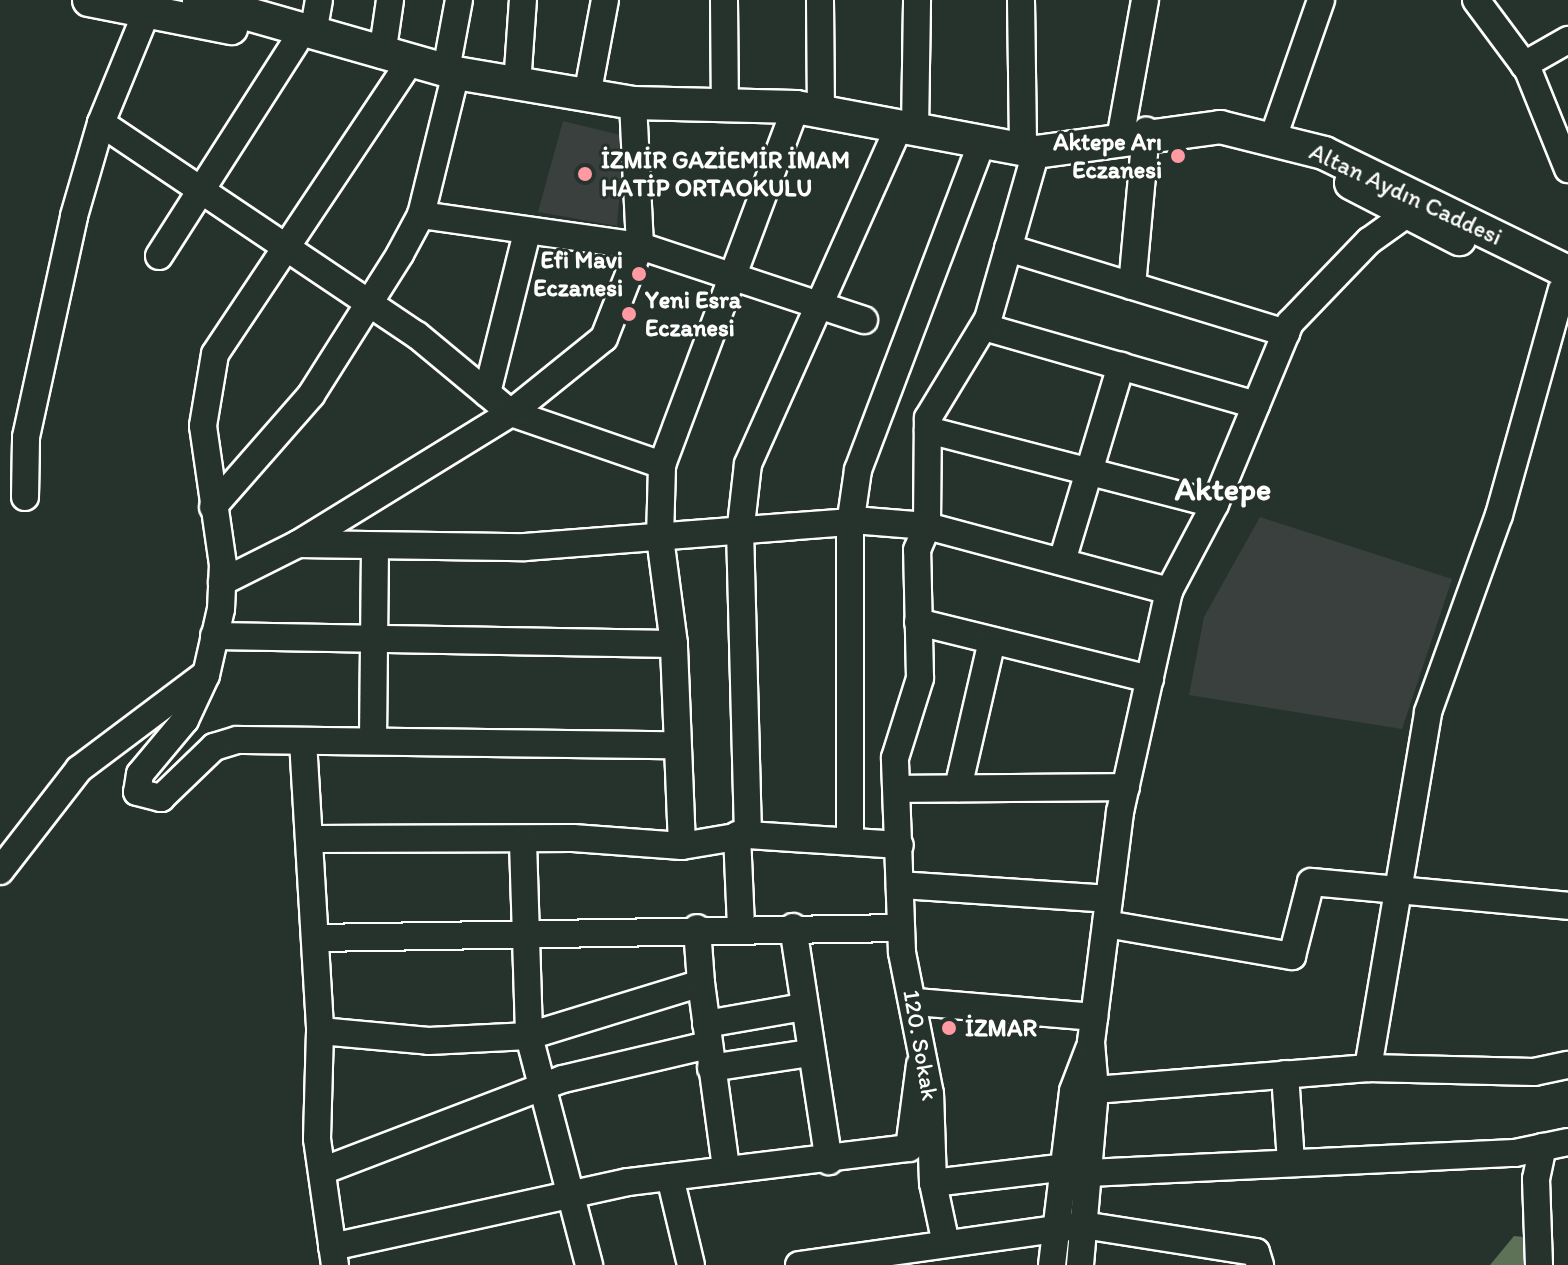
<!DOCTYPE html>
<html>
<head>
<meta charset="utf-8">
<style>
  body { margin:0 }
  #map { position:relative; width:1568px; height:1265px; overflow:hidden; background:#26332d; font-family:Itim,sans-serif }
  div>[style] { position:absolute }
  .built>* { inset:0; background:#3a403e }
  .green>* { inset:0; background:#5d7256 }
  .roads { filter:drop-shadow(2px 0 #fff) drop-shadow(-2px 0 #fff) drop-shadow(0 2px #fff) drop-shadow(0 -2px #fff) }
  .minor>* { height:26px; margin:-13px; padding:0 13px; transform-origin:13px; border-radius:13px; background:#26332d }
  .major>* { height:32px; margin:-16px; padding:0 16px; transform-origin:16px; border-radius:16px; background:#26332d }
  .dots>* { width:22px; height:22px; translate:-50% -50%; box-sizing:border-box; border:4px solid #26332d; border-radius:50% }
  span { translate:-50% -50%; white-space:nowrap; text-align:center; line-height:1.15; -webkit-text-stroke:6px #26332d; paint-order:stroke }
  .poi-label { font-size:24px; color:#fff; font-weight:700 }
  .right { translate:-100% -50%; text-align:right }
  .left { translate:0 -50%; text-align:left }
  .street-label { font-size:24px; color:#fff }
  .district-label { font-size:32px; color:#fff; font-weight:700 }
</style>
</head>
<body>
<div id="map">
  <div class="built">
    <div style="clip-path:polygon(563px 121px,624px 136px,617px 226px,538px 212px)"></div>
    <div style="clip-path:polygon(1260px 517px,1452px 579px,1402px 729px,1189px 695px,1204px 617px)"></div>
  </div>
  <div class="green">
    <div style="clip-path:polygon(1514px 1236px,1535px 1238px,1532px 1265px,1490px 1265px)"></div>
  </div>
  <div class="roads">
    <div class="minor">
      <div style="left:724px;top:0;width:107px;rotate:89.5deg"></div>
      <div style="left:820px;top:0;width:111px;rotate:89.5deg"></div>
      <div style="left:1021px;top:0;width:150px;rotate:89.2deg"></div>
      <div style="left:1476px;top:0;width:87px;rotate:53.4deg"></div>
      <div style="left:1528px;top:70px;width:107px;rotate:68deg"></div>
      <div style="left:314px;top:28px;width:28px;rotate:-80deg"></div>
      <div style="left:382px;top:55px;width:56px;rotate:-81.7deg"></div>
      <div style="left:411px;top:60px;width:353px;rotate:123.7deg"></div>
      <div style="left:215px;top:354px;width:73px;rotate:99.5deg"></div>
      <div style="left:203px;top:426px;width:139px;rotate:81.8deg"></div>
      <div style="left:223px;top:564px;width:45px;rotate:92.5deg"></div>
      <div style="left:221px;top:609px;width:68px;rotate:102.8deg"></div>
      <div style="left:206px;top:675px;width:50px;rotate:115deg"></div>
      <div style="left:185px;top:720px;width:70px;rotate:129.8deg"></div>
      <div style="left:140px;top:774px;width:18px;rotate:99deg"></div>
      <div style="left:137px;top:792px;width:25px;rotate:14deg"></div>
      <div style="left:161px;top:798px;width:74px;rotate:-43.9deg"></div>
      <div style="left:214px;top:747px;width:24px;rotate:-17deg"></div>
      <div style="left:237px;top:740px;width:439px;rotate:0.7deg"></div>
      <div style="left:1524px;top:65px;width:51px;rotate:-29.6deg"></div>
      <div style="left:446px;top:70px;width:71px;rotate:-79.5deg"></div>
      <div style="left:517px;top:85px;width:85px;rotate:-86deg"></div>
      <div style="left:587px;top:96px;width:98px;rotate:-79.4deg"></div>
      <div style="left:101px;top:123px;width:381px;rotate:33.9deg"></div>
      <div style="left:417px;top:335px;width:122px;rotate:39.7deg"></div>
      <div style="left:511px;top:413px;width:160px;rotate:19deg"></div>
      <div style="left:915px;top:130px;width:130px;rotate:-89.1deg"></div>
      <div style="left:1273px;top:138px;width:146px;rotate:-70.8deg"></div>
      <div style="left:1120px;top:139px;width:141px;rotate:-79.8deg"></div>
      <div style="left:421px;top:215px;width:221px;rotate:8.1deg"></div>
      <div style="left:640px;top:246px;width:236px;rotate:18.3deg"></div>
      <div style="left:1008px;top:248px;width:291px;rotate:17deg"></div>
      <div style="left:159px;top:256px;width:253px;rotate:-57.4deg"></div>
      <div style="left:1132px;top:286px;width:156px;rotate:-84.8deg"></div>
      <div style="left:984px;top:327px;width:283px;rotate:16deg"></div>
      <div style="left:487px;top:393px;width:165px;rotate:-76deg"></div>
      <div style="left:928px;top:430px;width:296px;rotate:14.5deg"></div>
      <div style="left:25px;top:497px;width:60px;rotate:-89deg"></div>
      <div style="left:26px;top:437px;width:226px;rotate:-77.7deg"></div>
      <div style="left:74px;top:216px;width:97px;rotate:-73.8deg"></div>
      <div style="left:101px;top:123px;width:121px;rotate:-67.7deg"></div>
      <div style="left:213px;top:507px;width:149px;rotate:-48.8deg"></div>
      <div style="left:311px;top:395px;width:167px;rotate:-57.7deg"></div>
      <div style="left:400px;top:254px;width:44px;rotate:-61.7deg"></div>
      <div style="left:421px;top:215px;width:146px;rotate:-76.2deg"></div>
      <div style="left:298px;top:544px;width:227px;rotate:0.8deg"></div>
      <div style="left:525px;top:547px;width:341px;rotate:-4.4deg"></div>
      <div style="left:865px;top:521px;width:62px;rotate:4.6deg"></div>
      <div style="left:927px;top:526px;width:251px;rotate:15deg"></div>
      <div style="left:1062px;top:561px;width:204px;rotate:-73.2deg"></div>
      <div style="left:222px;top:582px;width:85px;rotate:-26.6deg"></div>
      <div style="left:298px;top:544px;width:250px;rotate:-31.6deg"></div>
      <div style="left:511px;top:413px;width:119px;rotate:-38.9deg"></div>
      <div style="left:604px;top:338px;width:99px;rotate:-68.6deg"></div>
      <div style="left:640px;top:246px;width:143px;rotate:-92.8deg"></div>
      <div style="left:918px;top:622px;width:239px;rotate:13.8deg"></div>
      <div style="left:214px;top:636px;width:460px;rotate:1deg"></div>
      <div style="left:373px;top:740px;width:192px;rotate:-89.4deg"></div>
      <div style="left:303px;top:741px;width:290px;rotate:86.6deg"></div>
      <div style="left:320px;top:1031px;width:108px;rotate:91.6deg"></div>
      <div style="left:317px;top:1139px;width:127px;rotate:81.9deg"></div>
      <div style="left:958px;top:788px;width:151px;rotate:-77deg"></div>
      <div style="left:897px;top:789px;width:229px;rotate:-0.5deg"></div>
      <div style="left:737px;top:835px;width:92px;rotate:87.5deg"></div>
      <div style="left:748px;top:835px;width:301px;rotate:-91.5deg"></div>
      <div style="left:740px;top:534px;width:70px;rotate:-83.5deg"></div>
      <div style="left:748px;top:464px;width:370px;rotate:-65.9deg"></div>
      <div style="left:312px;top:839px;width:261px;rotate:-0.2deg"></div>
      <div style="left:573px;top:838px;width:109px;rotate:4.2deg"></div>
      <div style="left:682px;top:846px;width:67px;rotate:-9.5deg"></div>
      <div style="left:748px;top:835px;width:152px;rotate:3.8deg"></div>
      <div style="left:850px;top:840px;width:315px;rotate:-90deg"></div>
      <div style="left:850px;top:525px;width:56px;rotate:-81.7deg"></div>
      <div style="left:858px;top:470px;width:347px;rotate:-69.3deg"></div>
      <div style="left:523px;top:842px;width:194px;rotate:88.2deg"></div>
      <div style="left:529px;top:1036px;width:237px;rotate:75.3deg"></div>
      <div style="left:682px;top:846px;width:202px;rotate:-92.3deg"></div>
      <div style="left:674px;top:644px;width:107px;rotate:-97.5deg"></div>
      <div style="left:660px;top:538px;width:73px;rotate:-88.4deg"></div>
      <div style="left:662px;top:465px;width:382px;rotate:-69.5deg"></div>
      <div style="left:0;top:871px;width:129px;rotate:-52.2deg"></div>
      <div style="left:79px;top:769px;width:155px;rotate:-36.9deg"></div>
      <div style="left:900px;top:885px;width:209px;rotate:3.8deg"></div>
      <div style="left:1106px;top:924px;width:189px;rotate:9.8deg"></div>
      <div style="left:1292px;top:956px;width:76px;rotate:-75.6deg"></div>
      <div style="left:1311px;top:882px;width:258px;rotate:5.3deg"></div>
      <div style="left:793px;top:927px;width:237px;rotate:81.3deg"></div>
      <div style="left:316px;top:938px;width:585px;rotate:-0.98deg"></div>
      <div style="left:701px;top:983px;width:188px;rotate:82.3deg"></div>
      <div style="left:916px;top:1002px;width:179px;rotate:4.8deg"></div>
      <div style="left:706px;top:1024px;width:98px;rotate:-9.9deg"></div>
      <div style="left:320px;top:1031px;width:109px;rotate:5.2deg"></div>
      <div style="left:429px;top:1041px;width:100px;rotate:-2.9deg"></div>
      <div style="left:529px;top:1036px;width:180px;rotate:-17.1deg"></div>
      <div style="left:701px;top:983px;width:55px;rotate:-94.2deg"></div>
      <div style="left:711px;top:1068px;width:99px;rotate:-8.7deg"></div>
      <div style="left:1368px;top:1068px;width:166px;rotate:1.4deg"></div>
      <div style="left:1534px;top:1072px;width:35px;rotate:-12deg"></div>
      <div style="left:1285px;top:1074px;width:88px;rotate:86.1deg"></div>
      <div style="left:1095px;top:1090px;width:274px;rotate:-4.6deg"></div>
      <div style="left:1368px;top:1068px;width:361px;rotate:-80.4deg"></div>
      <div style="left:1428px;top:712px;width:209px;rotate:-70.2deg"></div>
      <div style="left:1499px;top:515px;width:234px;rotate:-74.4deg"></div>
      <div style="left:322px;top:1171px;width:258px;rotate:-20.9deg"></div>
      <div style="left:563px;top:1079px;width:149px;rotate:-13.2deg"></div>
      <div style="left:1088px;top:1173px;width:427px;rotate:-2.7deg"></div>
      <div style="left:1515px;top:1153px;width:54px;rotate:-11.7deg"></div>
      <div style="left:670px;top:1177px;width:90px;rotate:76.6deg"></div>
      <div style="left:933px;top:1183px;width:135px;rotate:-6.8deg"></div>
      <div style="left:946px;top:1244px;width:62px;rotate:-102deg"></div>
      <div style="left:933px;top:1183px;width:89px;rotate:-91.9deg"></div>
      <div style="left:930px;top:1094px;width:145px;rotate:-101.2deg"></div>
      <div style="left:902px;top:952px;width:194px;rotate:-92.1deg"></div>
      <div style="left:895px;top:758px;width:84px;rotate:-72.6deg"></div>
      <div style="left:920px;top:678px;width:128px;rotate:-91.3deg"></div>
      <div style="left:917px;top:550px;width:26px;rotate:-67deg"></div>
      <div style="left:927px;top:526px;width:108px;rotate:-89.5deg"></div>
      <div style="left:928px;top:418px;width:116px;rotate:-58.8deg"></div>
      <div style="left:988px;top:319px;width:174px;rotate:-74deg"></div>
      <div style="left:332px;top:1247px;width:303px;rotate:-12.4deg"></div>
      <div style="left:628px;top:1182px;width:283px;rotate:-6.9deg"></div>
      <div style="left:909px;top:1148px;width:84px;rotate:-82.5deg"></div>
      <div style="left:799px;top:1265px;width:287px;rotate:-8deg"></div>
      <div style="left:1083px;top:1225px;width:175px;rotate:8.9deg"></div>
      <div style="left:1256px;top:1252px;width:14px;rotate:73deg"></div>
      <div style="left:1052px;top:1265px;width:175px;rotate:-83.1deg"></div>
      <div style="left:1073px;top:1091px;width:45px;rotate:-69.1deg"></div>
      <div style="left:1080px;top:1265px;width:176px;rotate:-85.1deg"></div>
      <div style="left:1095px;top:1090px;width:48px;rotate:-94.8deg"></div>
      <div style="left:1091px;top:1042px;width:232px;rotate:-82.8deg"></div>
      <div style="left:1120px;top:812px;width:226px;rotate:-77.5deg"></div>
      <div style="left:1169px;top:591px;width:98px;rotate:-62.1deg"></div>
      <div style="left:1215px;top:504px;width:196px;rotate:-67.5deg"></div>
      <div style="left:1290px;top:323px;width:114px;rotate:-46.1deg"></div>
      <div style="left:1369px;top:241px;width:65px;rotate:-35.6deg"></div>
      <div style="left:1539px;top:1265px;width:86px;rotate:-92deg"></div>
      <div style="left:1536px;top:1179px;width:33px;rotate:-78deg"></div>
    </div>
    <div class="major">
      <div style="left:89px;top:0;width:145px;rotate:11.2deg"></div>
      <div style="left:199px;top:0;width:267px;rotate:15.9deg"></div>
      <div style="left:456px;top:73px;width:180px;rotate:9.6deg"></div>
      <div style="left:633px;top:103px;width:163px;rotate:1.4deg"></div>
      <div style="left:796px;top:107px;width:244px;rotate:10.6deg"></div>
      <div style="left:1036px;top:152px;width:186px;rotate:-7.7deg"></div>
      <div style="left:1220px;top:127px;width:107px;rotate:14deg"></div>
      <div style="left:1324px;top:153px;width:271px;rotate:26deg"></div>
      <div style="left:1351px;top:183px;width:122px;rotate:27.4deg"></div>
    </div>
  </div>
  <div class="dots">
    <div style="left:1178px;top:156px;background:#ff9aa2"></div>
    <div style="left:585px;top:174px;background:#ff9aa2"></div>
    <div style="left:639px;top:274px;background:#ff9aa2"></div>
    <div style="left:629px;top:314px;background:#ff9aa2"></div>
    <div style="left:949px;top:1028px;background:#ff9aa2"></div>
  </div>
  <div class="poi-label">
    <span class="right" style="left:1162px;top:156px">Aktepe Arı<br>Eczanesi</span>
    <span class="left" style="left:601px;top:174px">İZMİR GAZİEMİR İMAM<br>HATİP ORTAOKULU</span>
    <span class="right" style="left:623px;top:274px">Efi Mavi<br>Eczanesi</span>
    <span class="left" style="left:645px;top:314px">Yeni Esra<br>Eczanesi</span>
    <span class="left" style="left:965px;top:1028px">İZMAR</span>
  </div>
  <div class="street-label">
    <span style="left:1406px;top:194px;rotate:25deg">Altan Aydın Caddesi</span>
    <span style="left:921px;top:1045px;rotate:80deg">120. Sokak</span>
  </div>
  <div class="district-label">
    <span style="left:1223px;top:489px">Aktepe</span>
  </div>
</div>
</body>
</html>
